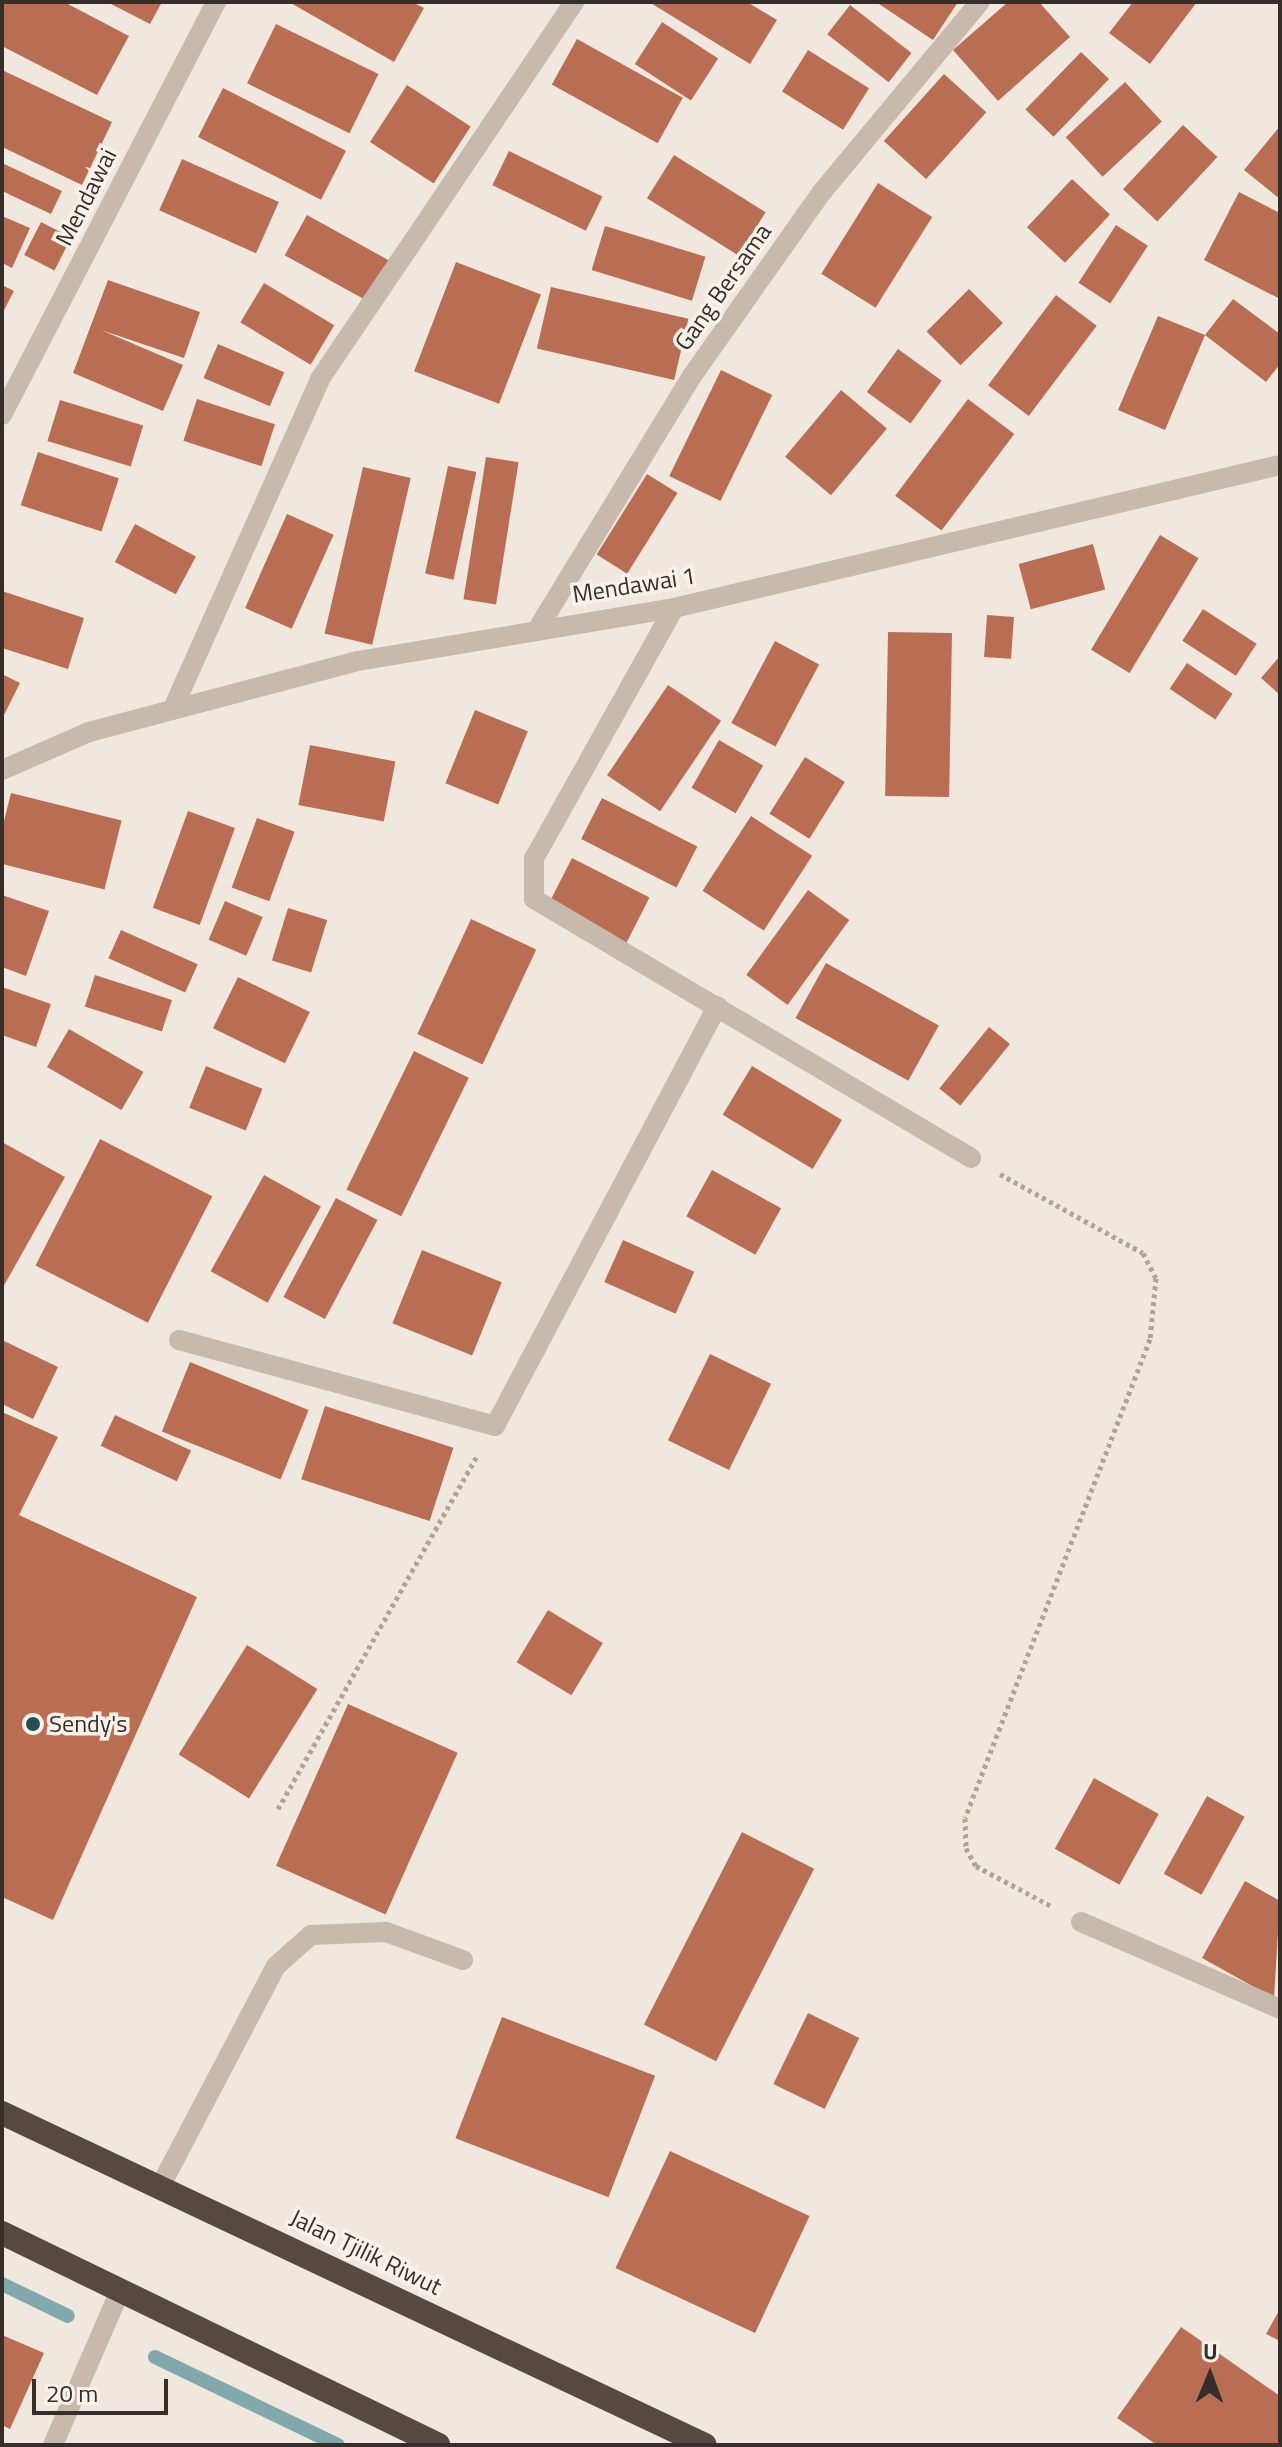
<!DOCTYPE html>
<html>
<head>
<meta charset="utf-8">
<style>
  body { margin:0 }
  #map { position:relative; width:1282px; height:2447px; overflow:hidden; background:#f0e8df; font-family:"Titillium Web",sans-serif }
  div>[style] { position:absolute }
  .stream>* { height:14px; margin:-7px; padding:0 7px; transform-origin:7px; border-radius:7px; background:#81a8aa }
  .building>* { inset:0; background:#b96e54; transform-origin:0 0 }
  .path>* { height:5px; margin-top:-2.5px; transform-origin:0; background:repeating-linear-gradient(90deg,#b3a397 0 4px,transparent 0 8px) }
  .street>* { height:20px; margin:-10px; padding:0 10px; transform-origin:10px; border-radius:10px; background:#c7b9ac }
  .highway>* { height:24px; margin:-12px; padding:0 12px; transform-origin:12px; border-radius:12px; background:#564942 }
  .dots>* { width:22px; height:22px; translate:-50% -50%; box-sizing:border-box; border:4px solid #f8f2eb; border-radius:50% }
  span { translate:-50% -50%; white-space:nowrap; text-align:center; line-height:1.15; -webkit-text-stroke:7px #f8f2eb; paint-order:stroke }
  .street-label { font-size:24px; color:#362e2a }
  .poi-label { font-size:24px; color:#362e2a }
  .left { translate:0 -50%; text-align:left }
  .frame { position:absolute; inset:0; border:4px solid #362e2a; pointer-events:none }
  .north { position:absolute; left:1170px; top:2335px; width:80px; height:80px; -webkit-text-stroke:6px #f8f2eb; paint-order:stroke; rotate:1deg; font-size:22px; font-weight:700; line-height:32px; text-align:center; color:#362e2a }
  .north::after { content:''; display:block; margin:auto; width:28px; height:36px; background:#362e2a; clip-path:polygon(50% 0,100% 100%,50% 72%,0 100%) }
  .scale { position:absolute; left:32px; top:2379px; width:136px; height:36px; box-sizing:border-box; border:4px solid #362e2a; border-top:0; padding-left:10px; font-size:24px; line-height:28px; white-space:nowrap; color:#362e2a; -webkit-text-stroke:6px #f8f2eb; paint-order:stroke }
</style>
</head>
<body>
<div id="map">
  <div class="stream">
    <div style="left:2px;top:2284px;width:73px;rotate:25.9deg"></div>
    <div style="left:155px;top:2357px;width:203px;rotate:25.7deg"></div>
  </div>
  <div class="building">
    <div style="clip-path:polygon(2px 2px,64px 2px,129px 36px,97px 95px,2px 46px)"></div>
    <div style="clip-path:polygon(107px 2px,162px 2px,150px 24px)"></div>
    <div style="clip-path:polygon(289px 2px,412px 2px,424px 8px,394px 62px)"></div>
    <div style="clip-path:polygon(649px 2px,747px 2px,777px 20px,750px 64px)"></div>
    <div style="clip-path:polygon(876px 2px,958px 2px,933px 40px)"></div>
    <div style="clip-path:polygon(1008px 2px,1039px 2px,1070px 37px,998px 101px,953px 50px)"></div>
    <div style="clip-path:polygon(1133px 2px,1197px 2px,1150px 64px,1109px 33px)"></div>
    <div style="left:850px;top:5px;width:78px;height:37px;rotate:38deg"></div>
    <div style="left:662px;top:22px;width:67px;height:50px;rotate:33deg"></div>
    <div style="left:276px;top:24px;width:114px;height:66px;rotate:26deg"></div>
    <div style="left:577px;top:39px;width:121px;height:52px;rotate:29deg"></div>
    <div style="left:808px;top:50px;width:72px;height:49px;rotate:32deg"></div>
    <div style="left:1081px;top:52px;width:39px;height:80px;rotate:44deg"></div>
    <div style="clip-path:polygon(2px 70px,112px 122px,82px 185px,2px 147px)"></div>
    <div style="left:944px;top:74px;width:57px;height:90px;rotate:42deg"></div>
    <div style="left:1125px;top:82px;width:54px;height:81px;rotate:47deg"></div>
    <div style="left:407px;top:85px;width:76px;height:68px;rotate:33deg"></div>
    <div style="left:223px;top:88px;width:138px;height:55px;rotate:27deg"></div>
    <div style="left:1183px;top:125px;width:47px;height:88px;rotate:43deg"></div>
    <div style="clip-path:polygon(1280px 126px,1280px 199px,1244px 170px)"></div>
    <div style="left:509px;top:151px;width:104px;height:38px;rotate:26deg"></div>
    <div style="left:674px;top:155px;width:108px;height:51px;rotate:32deg"></div>
    <div style="left:182px;top:159px;width:106px;height:56px;rotate:24deg"></div>
    <div style="clip-path:polygon(2px 163px,62px 191px,51px 214px,2px 191px)"></div>
    <div style="left:1072px;top:179px;width:52px;height:66px;rotate:43deg"></div>
    <div style="left:878px;top:183px;width:64px;height:107px;rotate:32deg"></div>
    <div style="clip-path:polygon(1239px 192px,1280px 213px,1280px 299px,1204px 260px)"></div>
    <div style="left:307px;top:215px;width:94px;height:46px;rotate:29deg"></div>
    <div style="clip-path:polygon(2px 216px,30px 228px,12px 268px,2px 263px)"></div>
    <div style="left:41px;top:222px;width:34px;height:37px;rotate:27deg"></div>
    <div style="left:1116px;top:225px;width:38px;height:69px;rotate:33deg"></div>
    <div style="left:605px;top:226px;width:105px;height:46px;rotate:17deg"></div>
    <div style="left:456px;top:262px;width:91px;height:117px;rotate:21deg"></div>
    <div style="clip-path:polygon(108px 280px,200px 312px,184px 358px,101px 330px,183px 365px,163px 411px,73px 373px)"></div>
    <div style="left:264px;top:283px;width:82px;height:46px;rotate:31deg"></div>
    <div style="clip-path:polygon(2px 285px,14px 291px,2px 314px)"></div>
    <div style="left:551px;top:287px;width:141px;height:63px;rotate:13deg"></div>
    <div style="left:969px;top:289px;width:48px;height:60px;rotate:45deg"></div>
    <div style="left:1056px;top:295px;width:51px;height:113px;rotate:37deg"></div>
    <div style="clip-path:polygon(1233px 299px,1280px 334px,1280px 364px,1266px 382px,1205px 335px,1165px 430px,1118px 410px,1158px 316px,1205px 335px)"></div>
    <div style="left:218px;top:344px;width:72px;height:37px;rotate:23deg"></div>
    <div style="left:898px;top:349px;width:54px;height:53px;rotate:36deg"></div>
    <div style="left:721px;top:370px;width:57px;height:118px;rotate:26deg"></div>
    <div style="left:841px;top:390px;width:60px;height:87px;rotate:40deg"></div>
    <div style="left:197px;top:399px;width:82px;height:44px;rotate:18deg"></div>
    <div style="left:968px;top:399px;width:58px;height:121px;rotate:37deg"></div>
    <div style="left:60px;top:400px;width:87px;height:43px;rotate:17deg"></div>
    <div style="left:38px;top:452px;width:85px;height:56px;rotate:18deg"></div>
    <div style="left:486px;top:457px;width:33px;height:144px;rotate:9deg"></div>
    <div style="left:448px;top:466px;width:29px;height:110px;rotate:12deg"></div>
    <div style="left:363px;top:467px;width:49px;height:171px;rotate:13deg"></div>
    <div style="left:647px;top:474px;width:36px;height:95px;rotate:32deg"></div>
    <div style="left:287px;top:514px;width:51px;height:103px;rotate:24deg"></div>
    <div style="left:135px;top:524px;width:69px;height:43px;rotate:28deg"></div>
    <div style="left:1160px;top:535px;width:45px;height:134px;rotate:31deg"></div>
    <div style="left:1093px;top:544px;width:47px;height:77px;rotate:75deg"></div>
    <div style="clip-path:polygon(2px 591px,84px 618px,68px 669px,2px 648px)"></div>
    <div style="left:1203px;top:609px;width:64px;height:38px;rotate:33deg"></div>
    <div style="left:987px;top:615px;width:27px;height:42px;rotate:4deg"></div>
    <div style="left:888px;top:632px;width:64px;height:164px;rotate:1deg"></div>
    <div style="left:775px;top:641px;width:50px;height:93px;rotate:28deg"></div>
    <div style="clip-path:polygon(1280px 656px,1280px 695px,1261px 678px)"></div>
    <div style="left:1187px;top:663px;width:55px;height:31px;rotate:34deg"></div>
    <div style="clip-path:polygon(2px 674px,20px 683px,2px 719px)"></div>
    <div style="left:668px;top:685px;width:64px;height:109px;rotate:34deg"></div>
    <div style="left:475px;top:710px;width:57px;height:79px;rotate:22deg"></div>
    <div style="left:719px;top:740px;width:51px;height:55px;rotate:30deg"></div>
    <div style="left:310px;top:745px;width:87px;height:61px;rotate:11deg"></div>
    <div style="left:805px;top:757px;width:47px;height:67px;rotate:32deg"></div>
    <div style="left:11px;top:793px;width:114px;height:71px;rotate:14deg"></div>
    <div style="left:602px;top:798px;width:107px;height:46px;rotate:27deg"></div>
    <div style="left:188px;top:811px;width:50px;height:103px;rotate:20deg"></div>
    <div style="left:751px;top:816px;width:73px;height:89px;rotate:33deg"></div>
    <div style="left:257px;top:818px;width:40px;height:74px;rotate:20deg"></div>
    <div style="left:572px;top:858px;width:87px;height:51px;rotate:27deg"></div>
    <div style="left:808px;top:890px;width:51px;height:105px;rotate:36deg"></div>
    <div style="clip-path:polygon(2px 895px,49px 911px,26px 976px,2px 967px)"></div>
    <div style="left:225px;top:901px;width:41px;height:42px;rotate:23deg"></div>
    <div style="left:288px;top:908px;width:41px;height:55px;rotate:17deg"></div>
    <div style="left:471px;top:919px;width:72px;height:127px;rotate:25deg"></div>
    <div style="left:121px;top:930px;width:84px;height:31px;rotate:24deg"></div>
    <div style="left:826px;top:963px;width:129px;height:63px;rotate:29deg"></div>
    <div style="left:95px;top:975px;width:81px;height:33px;rotate:18deg"></div>
    <div style="left:238px;top:977px;width:80px;height:57px;rotate:26deg"></div>
    <div style="clip-path:polygon(2px 987px,51px 1004px,36px 1047px,2px 1035px)"></div>
    <div style="left:989px;top:1027px;width:27px;height:79px;rotate:39deg"></div>
    <div style="left:69px;top:1029px;width:86px;height:44px;rotate:30deg"></div>
    <div style="left:414px;top:1051px;width:61px;height:154px;rotate:26deg"></div>
    <div style="left:206px;top:1066px;width:61px;height:45px;rotate:22deg"></div>
    <div style="left:752px;top:1066px;width:105px;height:57px;rotate:31deg"></div>
    <div style="left:100px;top:1139px;width:126px;height:142px;rotate:27deg"></div>
    <div style="clip-path:polygon(2px 1142px,65px 1177px,2px 1289px)"></div>
    <div style="left:712px;top:1170px;width:79px;height:53px;rotate:29deg"></div>
    <div style="left:264px;top:1175px;width:65px;height:110px;rotate:29deg"></div>
    <div style="left:336px;top:1198px;width:47px;height:112px;rotate:28deg"></div>
    <div style="left:623px;top:1240px;width:78px;height:46px;rotate:24deg"></div>
    <div style="left:422px;top:1250px;width:86px;height:79px;rotate:22deg"></div>
    <div style="clip-path:polygon(2px 1340px,58px 1367px,33px 1419px,2px 1404px)"></div>
    <div style="left:710px;top:1354px;width:68px;height:96px;rotate:26deg"></div>
    <div style="left:190px;top:1362px;width:128px;height:75px;rotate:22deg"></div>
    <div style="left:325px;top:1406px;width:135px;height:77px;rotate:18deg"></div>
    <div style="clip-path:polygon(2px 1412px,58px 1437px,19px 1515px,197px 1597px,53px 1920px,2px 1897px)"></div>
    <div style="left:115px;top:1415px;width:84px;height:34px;rotate:25deg"></div>
    <div style="left:548px;top:1610px;width:64px;height:61px;rotate:31deg"></div>
    <div style="left:247px;top:1645px;width:83px;height:129px;rotate:32deg"></div>
    <div style="left:348px;top:1704px;width:120px;height:177px;rotate:24deg"></div>
    <div style="left:1094px;top:1778px;width:74px;height:81px;rotate:29deg"></div>
    <div style="left:1207px;top:1796px;width:43px;height:89px;rotate:29deg"></div>
    <div style="left:742px;top:1832px;width:81px;height:216px;rotate:27deg"></div>
    <div style="clip-path:polygon(1245px 1881px,1280px 1901px,1274px 1998px,1202px 1958px)"></div>
    <div style="left:808px;top:2013px;width:57px;height:79px;rotate:26deg"></div>
    <div style="left:502px;top:2017px;width:164px;height:130px;rotate:21deg"></div>
    <div style="left:670px;top:2151px;width:154px;height:129px;rotate:25deg"></div>
    <div style="clip-path:polygon(1280px 2309px,1280px 2341px,1266px 2334px)"></div>
    <div style="clip-path:polygon(1181px 2327px,1280px 2396px,1280px 2445px,1157px 2445px,1117px 2418px)"></div>
    <div style="clip-path:polygon(2px 2335px,44px 2353px,10px 2429px,2px 2425px)"></div>
  </div>
  <div class="path">
    <div style="left:1000px;top:1174px;width:163px;rotate:28.9deg"></div>
    <div style="left:1143px;top:1253px;width:28px;rotate:63deg"></div>
    <div style="left:1156px;top:1278px;width:61px;rotate:95.6deg"></div>
    <div style="left:1150px;top:1339px;width:513px;rotate:111.12deg"></div>
    <div style="left:965px;top:1818px;width:30px;rotate:88deg"></div>
    <div style="left:966px;top:1848px;width:21px;rotate:61deg"></div>
    <div style="left:976px;top:1866px;width:87px;rotate:28deg"></div>
    <div style="left:278px;top:1809px;width:407px;rotate:-60.6deg"></div>
  </div>
  <div class="street">
    <div style="left:2px;top:415px;width:465px;rotate:-62.6deg"></div>
    <div style="left:674px;top:608px;width:287px;rotate:119.2deg"></div>
    <div style="left:534px;top:858px;width:41px;rotate:90deg"></div>
    <div style="left:534px;top:899px;width:508px;rotate:30.65deg"></div>
    <div style="left:540px;top:625px;width:292px;rotate:-58.6deg"></div>
    <div style="left:692px;top:376px;width:225px;rotate:-54.8deg"></div>
    <div style="left:822px;top:192px;width:247px;rotate:-50.3deg"></div>
    <div style="left:174px;top:706px;width:358px;rotate:-65.9deg"></div>
    <div style="left:320px;top:379px;width:455px;rotate:-56deg"></div>
    <div style="left:2px;top:770px;width:95px;rotate:-23.6deg"></div>
    <div style="left:89px;top:732px;width:278px;rotate:-14.8deg"></div>
    <div style="left:358px;top:661px;width:320px;rotate:-9.5deg"></div>
    <div style="left:674px;top:608px;width:623px;rotate:-13.28deg"></div>
    <div style="left:179px;top:1340px;width:327px;rotate:15.2deg"></div>
    <div style="left:495px;top:1426px;width:475px;rotate:-62.1deg"></div>
    <div style="left:1081px;top:1922px;width:217px;rotate:23.6deg"></div>
    <div style="left:161px;top:2185px;width:247px;rotate:-62.3deg"></div>
    <div style="left:276px;top:1966px;width:47px;rotate:-41.5deg"></div>
    <div style="left:311px;top:1935px;width:75px;rotate:-2.3deg"></div>
    <div style="left:386px;top:1932px;width:82px;rotate:20deg"></div>
    <div style="left:53px;top:2445px;width:166px;rotate:-66.5deg"></div>
  </div>
  <div class="highway">
    <div style="left:2px;top:2113px;width:777px;rotate:25.28deg"></div>
    <div style="left:2px;top:2233px;width:485px;rotate:25.9deg"></div>
  </div>
  <div class="dots">
    <div style="left:33px;top:1724px;background:#245053"></div>
  </div>
  <div class="street-label">
    <span style="left:86px;top:197px;rotate:-63deg">Mendawai</span>
    <span style="left:723px;top:287px;rotate:-55deg">Gang Bersama</span>
    <span style="left:634px;top:585px;rotate:-9deg">Mendawai 1</span>
    <span style="left:366px;top:2252px;rotate:26deg">Jalan Tjilik Riwut</span>
  </div>
  <div class="poi-label">
    <span class="left" style="left:49px;top:1724px">Sendy's</span>
  </div>
  <div class="frame"></div>
  <div class="north">U</div>
  <div class="scale">20 m</div>
</div>
</body>
</html>
